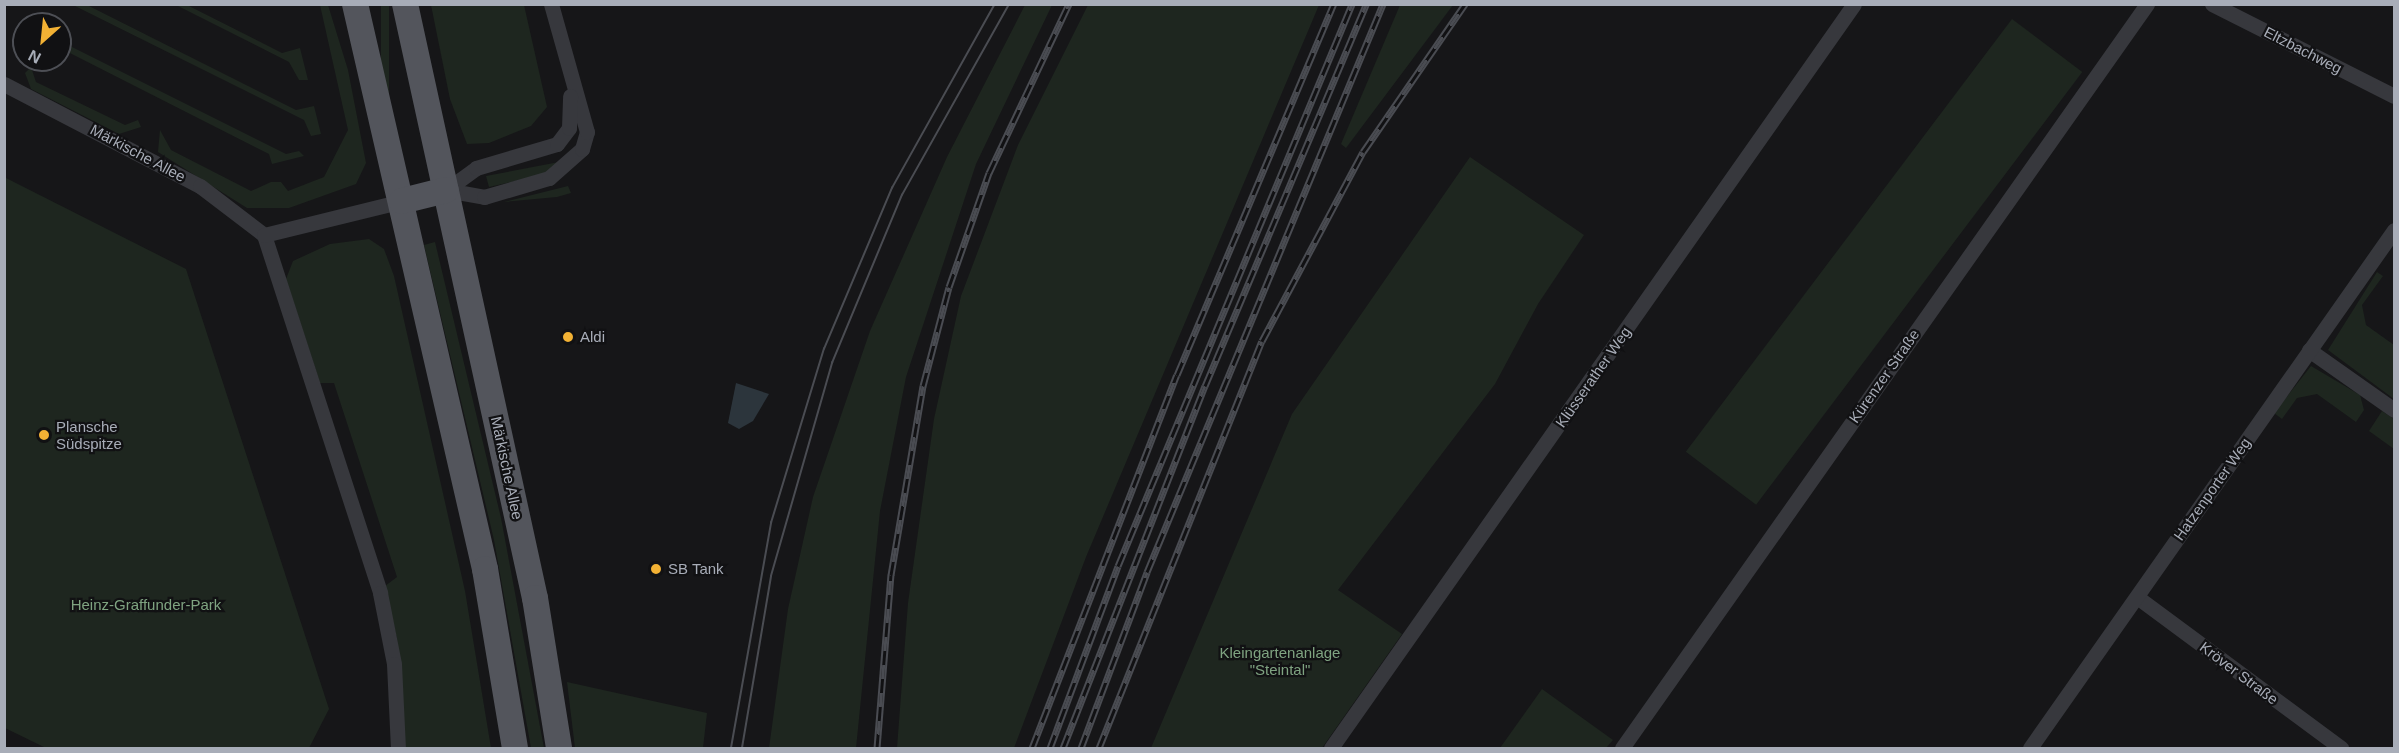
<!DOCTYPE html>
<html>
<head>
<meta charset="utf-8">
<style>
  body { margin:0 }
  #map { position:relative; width:2399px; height:753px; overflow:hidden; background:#161618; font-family:Arial,sans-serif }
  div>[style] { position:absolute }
  .green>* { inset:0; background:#1e261f; transform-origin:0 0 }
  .water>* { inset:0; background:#2c353c }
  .minor>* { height:15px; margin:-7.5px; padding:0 7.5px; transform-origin:7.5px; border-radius:7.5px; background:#37383d }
  .primary>* { height:26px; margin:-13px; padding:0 13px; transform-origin:13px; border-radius:13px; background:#53555c }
  .tram>* { height:1.5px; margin:-0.75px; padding:0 0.75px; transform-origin:0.75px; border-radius:0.75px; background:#4a4c52 }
  .rail>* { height:7px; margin-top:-3.5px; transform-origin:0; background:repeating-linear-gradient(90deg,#111113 0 14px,#4a4c52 0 28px); box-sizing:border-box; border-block:2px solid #4a4c52 }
  .dots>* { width:16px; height:16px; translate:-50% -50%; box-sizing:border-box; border:3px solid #111113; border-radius:50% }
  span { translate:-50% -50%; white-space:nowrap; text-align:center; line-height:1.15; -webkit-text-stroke:4.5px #111113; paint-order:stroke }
  .street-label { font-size:15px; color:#a8adb8 }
  .poi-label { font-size:15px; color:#a8adb8 }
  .left { translate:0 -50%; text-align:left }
  .park-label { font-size:15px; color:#7fa381 }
  .frame { position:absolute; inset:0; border:6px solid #a8adb8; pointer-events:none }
  .north { position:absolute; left:12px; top:12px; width:60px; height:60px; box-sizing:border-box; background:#111113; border:2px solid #4d4f55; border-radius:50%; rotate:207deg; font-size:16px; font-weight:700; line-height:24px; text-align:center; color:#a8adb8 }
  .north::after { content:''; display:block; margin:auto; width:21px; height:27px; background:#f2b134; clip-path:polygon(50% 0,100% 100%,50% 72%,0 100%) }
</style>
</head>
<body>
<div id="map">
  <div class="green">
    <div style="clip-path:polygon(73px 5px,87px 5px,296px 110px,314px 106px,321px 134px,311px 136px,304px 120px)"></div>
    <div style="clip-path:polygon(176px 5px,187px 5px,282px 53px,300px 48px,308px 80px,299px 80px,289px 62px)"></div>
    <div style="clip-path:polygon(320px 5px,328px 5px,348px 70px,366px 163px,356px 184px,289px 208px,247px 208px,158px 152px,160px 130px,171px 150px,251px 191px,271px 182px,281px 182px,288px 191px,324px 177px,348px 130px)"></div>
    <div style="left:381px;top:5px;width:8px;height:144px"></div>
    <div style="clip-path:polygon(431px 5px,524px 5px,547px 107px,531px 126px,489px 143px,467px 144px,450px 99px)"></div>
    <div style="clip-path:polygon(1025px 5px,1052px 5px,976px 164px,906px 377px,880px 511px,856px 748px,769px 748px,788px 609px,813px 497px,870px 331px,947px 157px)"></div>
    <div style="clip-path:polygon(1088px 5px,1319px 5px,1086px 557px,1014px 748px,897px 748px,908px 603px,934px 419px,961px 296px,1018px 145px)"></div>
    <div style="clip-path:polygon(1400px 5px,1453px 5px,1346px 148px,1341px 144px)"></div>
    <div style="left:2012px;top:19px;width:88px;height:542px;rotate:37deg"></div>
    <div style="clip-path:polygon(60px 41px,286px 154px,299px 151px,304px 156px,272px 164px,269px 154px,60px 48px)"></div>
    <div style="clip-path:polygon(31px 67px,36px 82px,125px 125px,138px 120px,141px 127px,119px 134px,31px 89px,25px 73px)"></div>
    <div style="clip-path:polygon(1470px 157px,1584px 235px,1538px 304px,1495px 384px,1338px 590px,1402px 634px,1322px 748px,1151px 748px,1292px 414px)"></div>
    <div style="clip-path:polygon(559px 162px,543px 175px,489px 187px,486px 176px)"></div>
    <div style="clip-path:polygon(4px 177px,186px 269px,329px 709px,309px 748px,46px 748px,5px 728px)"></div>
    <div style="clip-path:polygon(568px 186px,571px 193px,557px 197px,504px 202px)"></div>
    <div style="clip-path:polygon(369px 239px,384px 249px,394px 276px,465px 591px,491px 748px,404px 748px,397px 639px,385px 586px,397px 577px,334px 383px,320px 383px,286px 279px,293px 261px,330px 244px)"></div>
    <div style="clip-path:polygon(435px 242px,501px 518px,544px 748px,531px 748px,494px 540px,424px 245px)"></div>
    <div style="clip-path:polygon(2377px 272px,2383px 276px,2362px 305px,2366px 325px,2394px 345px,2394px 399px,2328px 350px)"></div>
    <div style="clip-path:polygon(2311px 366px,2360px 395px,2364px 410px,2356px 422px,2317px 394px,2297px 398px,2282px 419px,2274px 413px)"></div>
    <div style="clip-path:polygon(2382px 411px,2394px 419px,2394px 449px,2369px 431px)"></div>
    <div style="clip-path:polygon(567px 682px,707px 713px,703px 748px,575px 748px)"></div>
    <div style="clip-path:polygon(1542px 689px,1613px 740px,1606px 748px,1500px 748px)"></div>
  </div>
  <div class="water">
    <div style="clip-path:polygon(736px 383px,769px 394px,753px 421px,739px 429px,728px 423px)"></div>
  </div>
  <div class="minor">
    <div style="left:2212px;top:4px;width:204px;rotate:26.8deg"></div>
    <div style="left:4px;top:84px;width:221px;rotate:27.5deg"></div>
    <div style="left:200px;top:186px;width:81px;rotate:37.4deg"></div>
    <div style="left:264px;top:235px;width:376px;rotate:72deg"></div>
    <div style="left:380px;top:593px;width:72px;rotate:78.8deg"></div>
    <div style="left:394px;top:664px;width:84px;rotate:87.3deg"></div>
    <div style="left:446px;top:190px;width:39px;rotate:10deg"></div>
    <div style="left:484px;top:197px;width:68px;rotate:-16.3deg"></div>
    <div style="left:549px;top:178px;width:44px;rotate:-41.3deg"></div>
    <div style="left:582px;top:149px;width:18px;rotate:-74deg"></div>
    <div style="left:587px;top:132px;width:133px;rotate:-105.7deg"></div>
    <div style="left:446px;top:190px;width:37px;rotate:-36deg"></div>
    <div style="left:476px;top:168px;width:84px;rotate:-16.5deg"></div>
    <div style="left:557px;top:144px;width:20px;rotate:-53deg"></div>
    <div style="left:569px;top:128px;width:32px;rotate:-88deg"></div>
    <div style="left:264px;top:235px;width:142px;rotate:-13.8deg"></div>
    <div style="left:2309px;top:350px;width:104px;rotate:35.2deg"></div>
    <div style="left:2137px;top:597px;width:254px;rotate:36.5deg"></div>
    <div style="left:1331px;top:748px;width:909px;rotate:-54.89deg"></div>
    <div style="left:1622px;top:748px;width:911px;rotate:-54.79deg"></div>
    <div style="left:2030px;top:748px;width:633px;rotate:-54.9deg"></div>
  </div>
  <div class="primary">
    <div style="left:355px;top:4px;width:580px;rotate:77.04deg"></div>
    <div style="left:485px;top:569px;width:181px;rotate:80.5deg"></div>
    <div style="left:405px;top:4px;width:608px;rotate:77.66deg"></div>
    <div style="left:535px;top:598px;width:152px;rotate:80.9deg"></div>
    <div style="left:402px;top:201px;width:45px;rotate:-14deg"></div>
  </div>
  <div class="tram">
    <div style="left:731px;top:748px;width:229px;rotate:-79.9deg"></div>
    <div style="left:771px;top:523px;width:182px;rotate:-73.1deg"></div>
    <div style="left:824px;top:349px;width:175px;rotate:-67.1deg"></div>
    <div style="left:892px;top:188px;width:211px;rotate:-60.8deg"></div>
    <div style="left:742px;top:748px;width:174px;rotate:-80.4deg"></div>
    <div style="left:771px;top:576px;width:222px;rotate:-74deg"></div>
    <div style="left:832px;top:363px;width:182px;rotate:-67.4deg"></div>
    <div style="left:902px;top:195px;width:219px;rotate:-60.7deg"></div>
  </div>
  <div class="rail">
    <div style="left:877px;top:748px;width:174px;rotate:-85.4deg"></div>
    <div style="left:891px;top:575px;width:192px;rotate:-80.4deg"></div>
    <div style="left:923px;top:386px;width:102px;rotate:-75.3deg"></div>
    <div style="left:949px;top:287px;width:121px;rotate:-70.7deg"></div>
    <div style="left:989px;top:173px;width:187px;rotate:-64.7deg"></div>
    <div style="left:1032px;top:748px;width:400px;rotate:-68.8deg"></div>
    <div style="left:1177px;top:375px;width:403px;rotate:-67.1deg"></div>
    <div style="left:1050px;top:748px;width:194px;rotate:-69.5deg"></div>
    <div style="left:1118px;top:566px;width:609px;rotate:-67.39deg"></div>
    <div style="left:1063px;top:748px;width:389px;rotate:-68.6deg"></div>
    <div style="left:1205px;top:386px;width:415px;rotate:-67.1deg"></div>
    <div style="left:1081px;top:748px;width:188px;rotate:-69.4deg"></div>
    <div style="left:1147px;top:572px;width:615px;rotate:-67.44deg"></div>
    <div style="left:1099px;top:748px;width:438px;rotate:-68.2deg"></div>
    <div style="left:1262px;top:341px;width:214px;rotate:-61.9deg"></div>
    <div style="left:1363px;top:152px;width:180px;rotate:-55.4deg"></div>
  </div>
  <div class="dots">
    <div style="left:568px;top:337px;background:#f2b134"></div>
    <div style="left:44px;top:435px;background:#f2b134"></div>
    <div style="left:656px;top:569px;background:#f2b134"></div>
  </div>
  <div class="street-label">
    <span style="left:2303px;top:50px;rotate:27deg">Eltzbachweg</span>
    <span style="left:138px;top:153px;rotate:28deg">Märkische Allee</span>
    <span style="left:1884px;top:376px;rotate:-55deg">Kürenzer Straße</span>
    <span style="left:1593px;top:377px;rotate:-55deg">Klüsserather Weg</span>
    <span style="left:507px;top:468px;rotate:78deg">Märkische Allee</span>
    <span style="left:2212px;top:489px;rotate:-55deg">Hatzenporter Weg</span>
    <span style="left:2239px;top:673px;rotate:37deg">Kröver Straße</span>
  </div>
  <div class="poi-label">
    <span class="left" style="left:580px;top:337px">Aldi</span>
    <span class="left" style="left:56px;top:435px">Plansche<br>Südspitze</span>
    <span class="left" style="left:668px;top:569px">SB Tank</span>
  </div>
  <div class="park-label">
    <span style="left:146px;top:605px">Heinz-Graffunder-Park</span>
    <span style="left:1280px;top:661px">Kleingartenanlage<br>"Steintal"</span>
  </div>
  <div class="frame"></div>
  <div class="north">N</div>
</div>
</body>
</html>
